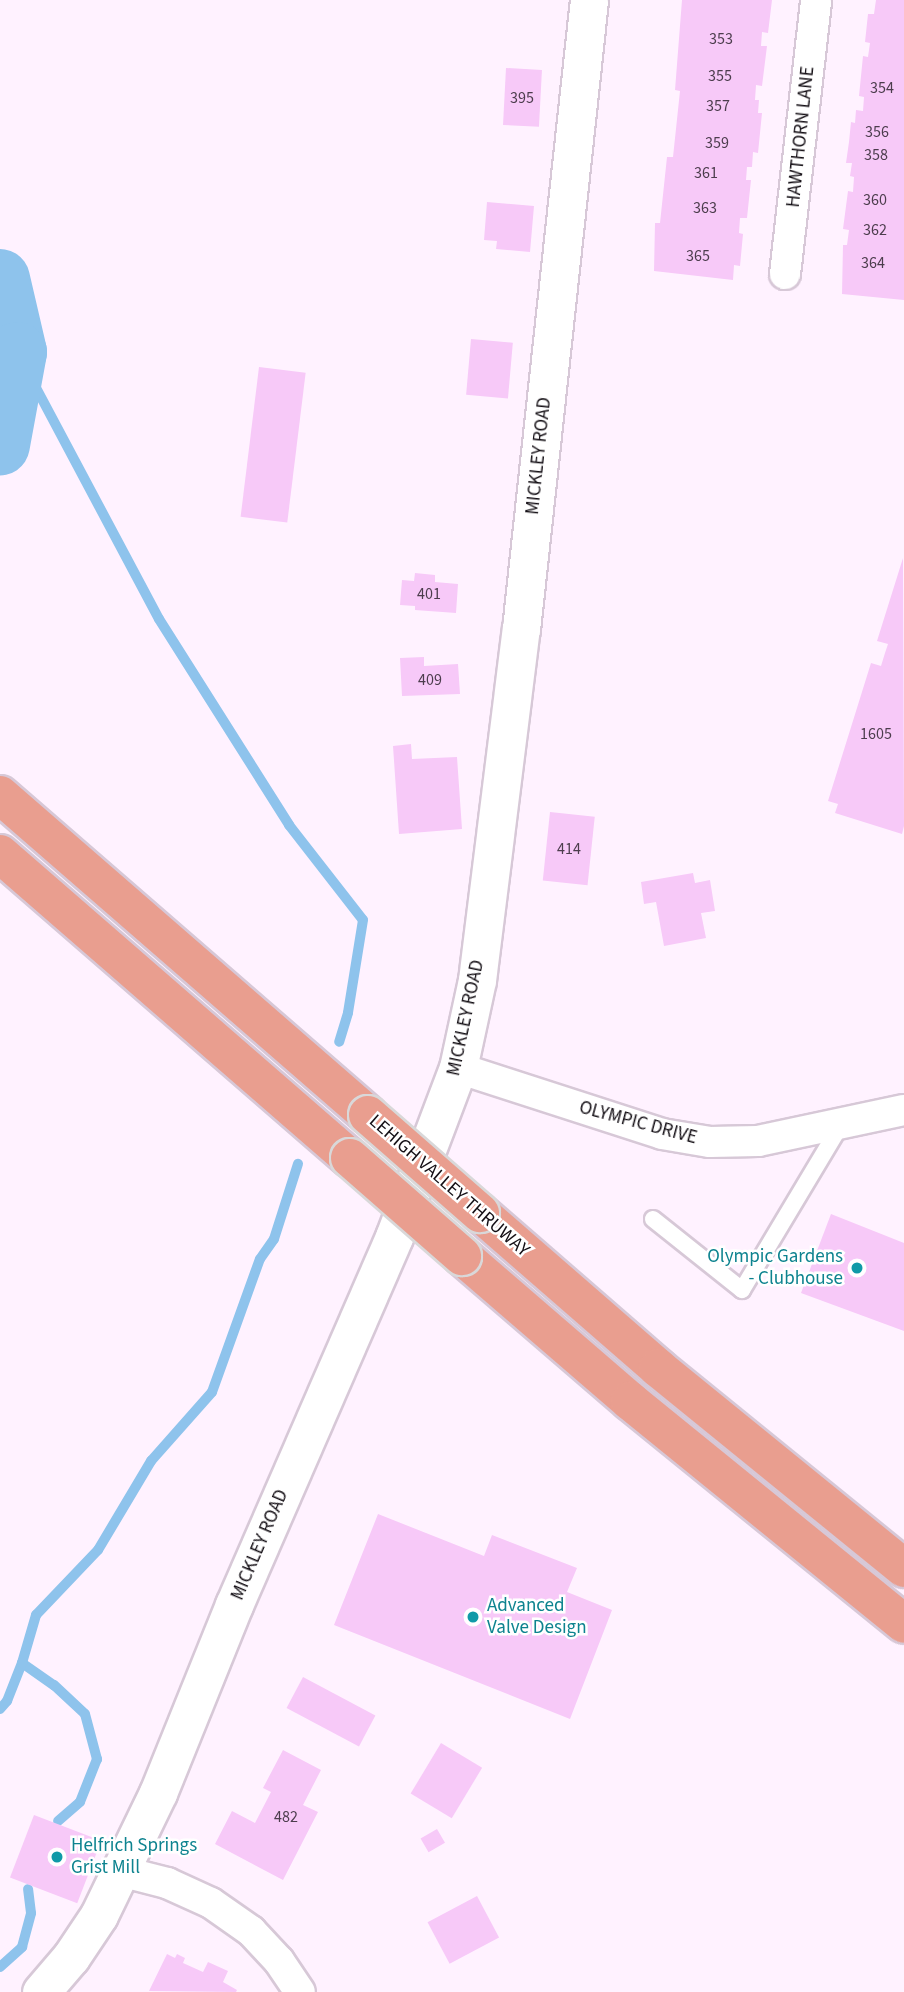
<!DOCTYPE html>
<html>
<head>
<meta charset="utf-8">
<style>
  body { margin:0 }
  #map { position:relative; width:904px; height:1992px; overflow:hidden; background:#fff2ff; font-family:"Source Sans 3",sans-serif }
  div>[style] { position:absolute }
  .stream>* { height:10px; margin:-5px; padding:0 5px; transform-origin:5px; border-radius:5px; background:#8ec3ec }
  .river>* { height:60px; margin:-30px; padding:0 30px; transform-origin:30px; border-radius:30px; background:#8ec3ec }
  .building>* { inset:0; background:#f7c9f8; transform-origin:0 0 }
  .roads { filter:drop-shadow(2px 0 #d7c8d7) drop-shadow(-2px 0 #d7c8d7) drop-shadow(0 2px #d7c8d7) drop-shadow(0 -2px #d7c8d7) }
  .service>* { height:16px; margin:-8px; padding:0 8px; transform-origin:8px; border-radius:8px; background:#fff }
  .minor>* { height:30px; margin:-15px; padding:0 15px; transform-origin:15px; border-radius:15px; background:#fff }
  .tertiary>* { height:37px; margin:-18.5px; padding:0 18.5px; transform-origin:18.5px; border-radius:18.5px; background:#fff }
  .motorway>* { height:38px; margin:-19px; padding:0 19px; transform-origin:19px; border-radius:19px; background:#e99e8f }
  .bridges { filter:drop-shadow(2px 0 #d9d8d9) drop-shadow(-2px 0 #d9d8d9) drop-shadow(0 2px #d9d8d9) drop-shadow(0 -2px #d9d8d9) }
  .motorway-bridge>* { height:38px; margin:-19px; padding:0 19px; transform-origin:19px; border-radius:19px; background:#e99e8f }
  .dots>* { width:19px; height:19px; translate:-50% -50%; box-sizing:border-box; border:4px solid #fff; border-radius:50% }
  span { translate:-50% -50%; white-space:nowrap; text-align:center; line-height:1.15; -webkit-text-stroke:5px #fff; paint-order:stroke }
  .number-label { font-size:16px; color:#4c3d4d }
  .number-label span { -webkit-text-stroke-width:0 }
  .street-label { font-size:19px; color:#130e14 }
  .culture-label { font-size:19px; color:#0d838f }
  .right { translate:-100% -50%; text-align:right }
  .left { translate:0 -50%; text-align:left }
</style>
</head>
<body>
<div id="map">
  <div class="stream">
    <div style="left:17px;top:352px;width:302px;rotate:62deg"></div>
    <div style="left:159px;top:619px;width:244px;rotate:57.7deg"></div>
    <div style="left:289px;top:825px;width:120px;rotate:52.1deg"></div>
    <div style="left:363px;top:920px;width:94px;rotate:99.2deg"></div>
    <div style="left:348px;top:1013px;width:30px;rotate:107deg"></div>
    <div style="left:22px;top:1663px;width:39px;rotate:35deg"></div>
    <div style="left:54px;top:1685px;width:42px;rotate:43.1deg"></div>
    <div style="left:85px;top:1714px;width:47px;rotate:75.1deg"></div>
    <div style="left:97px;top:1759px;width:46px;rotate:111.6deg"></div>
    <div style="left:80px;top:1802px;width:29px;rotate:139deg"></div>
    <div style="left:0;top:1709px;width:11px;rotate:-49deg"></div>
    <div style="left:7px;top:1701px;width:41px;rotate:-68.5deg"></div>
    <div style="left:22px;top:1663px;width:50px;rotate:-73.7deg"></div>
    <div style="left:36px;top:1615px;width:90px;rotate:-46.4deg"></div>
    <div style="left:98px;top:1550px;width:104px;rotate:-59.2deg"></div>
    <div style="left:151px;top:1461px;width:92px;rotate:-48.5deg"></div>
    <div style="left:212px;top:1392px;width:141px;rotate:-70.2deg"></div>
    <div style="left:260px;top:1259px;width:24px;rotate:-55deg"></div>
    <div style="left:274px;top:1239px;width:79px;rotate:-72.3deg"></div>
    <div style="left:0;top:1967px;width:30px;rotate:-42deg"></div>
    <div style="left:22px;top:1947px;width:35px;rotate:-75deg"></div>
    <div style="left:31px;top:1913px;width:24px;rotate:-97deg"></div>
  </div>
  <div class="river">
    <div style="left:0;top:279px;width:75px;rotate:76.9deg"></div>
    <div style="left:17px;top:352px;width:95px;rotate:100.4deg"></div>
  </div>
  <div class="building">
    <div style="clip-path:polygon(682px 0,772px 0,768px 33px,762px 32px,761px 46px,767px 46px,762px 86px,756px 85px,755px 100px,759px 100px,758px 113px,762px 113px,758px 153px,753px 152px,752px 167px,747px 167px,746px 180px,751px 180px,747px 218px,740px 218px,739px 233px,743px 234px,740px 266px,734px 265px,733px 280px,654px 271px,655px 223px,660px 223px,667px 157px,673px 157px,680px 91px,675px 90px)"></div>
    <div style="clip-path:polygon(876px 0,904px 0,904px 300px,842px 294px,843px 245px,847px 245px,849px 230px,843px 229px,848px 191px,853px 192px,854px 177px,850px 176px,852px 163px,846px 163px,849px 142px,851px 122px,855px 123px,856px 110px,863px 111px,864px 97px,859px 96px,863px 56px,868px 57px,870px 43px,865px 42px,868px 14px,874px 14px)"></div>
    <div style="left:506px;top:68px;width:36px;height:57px;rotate:3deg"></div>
    <div style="clip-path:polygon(487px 202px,534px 206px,530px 252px,496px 249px,497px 241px,484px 240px)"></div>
    <div style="left:471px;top:339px;width:42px;height:56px;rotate:5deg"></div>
    <div style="left:259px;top:367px;width:47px;height:151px;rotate:7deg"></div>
    <div style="clip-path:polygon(903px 558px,904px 826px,902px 834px,835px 813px,838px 804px,828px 801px,871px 663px,881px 666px,885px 653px,888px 644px,877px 641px)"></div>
    <div style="clip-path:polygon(415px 573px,435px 575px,435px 582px,458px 584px,456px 613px,415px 610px,415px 606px,400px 605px,402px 580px,414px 581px)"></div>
    <div style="clip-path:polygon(424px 657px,424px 666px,458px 664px,460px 694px,402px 696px,400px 658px)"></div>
    <div style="clip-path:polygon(411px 744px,412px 759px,457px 757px,462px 829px,399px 834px,393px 746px)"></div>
    <div style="left:550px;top:812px;width:45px;height:69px;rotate:6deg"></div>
    <div style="clip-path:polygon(693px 873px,695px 883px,710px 880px,715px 911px,701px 913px,706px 938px,664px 946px,656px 902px,644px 904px,641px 882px)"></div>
    <div style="clip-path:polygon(831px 1214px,904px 1243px,904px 1331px,801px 1293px)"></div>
    <div style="clip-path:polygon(378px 1514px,484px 1556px,492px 1535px,577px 1568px,567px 1592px,612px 1610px,570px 1719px,334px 1625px)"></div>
    <div style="left:303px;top:1677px;width:82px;height:35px;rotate:28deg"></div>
    <div style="left:441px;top:1743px;width:48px;height:59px;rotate:31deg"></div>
    <div style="clip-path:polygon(283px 1750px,321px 1770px,303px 1805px,318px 1812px,283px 1880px,215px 1844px,232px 1811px,255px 1823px,271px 1792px,263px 1788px)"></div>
    <div style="left:34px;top:1815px;width:72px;height:67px;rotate:21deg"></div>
    <div style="left:437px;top:1829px;width:16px;height:19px;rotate:60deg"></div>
    <div style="left:477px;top:1896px;width:47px;height:56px;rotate:62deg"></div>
    <div style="clip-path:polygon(167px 1954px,175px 1958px,177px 1954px,185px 1958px,183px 1963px,203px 1972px,208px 1962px,228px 1971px,223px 1982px,237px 1990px,236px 1992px,149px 1991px)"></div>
  </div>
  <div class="roads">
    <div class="service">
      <div style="left:653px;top:1219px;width:114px;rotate:38.6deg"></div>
      <div style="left:742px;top:1290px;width:191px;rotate:-59.1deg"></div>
    </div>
    <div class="minor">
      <div style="left:785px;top:274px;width:276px;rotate:-83.5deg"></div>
      <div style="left:458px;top:1068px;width:214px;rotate:17.9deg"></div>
      <div style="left:662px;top:1134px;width:49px;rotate:9.5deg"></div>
      <div style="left:710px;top:1142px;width:48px;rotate:-1.2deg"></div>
      <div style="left:758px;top:1141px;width:149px;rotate:-12deg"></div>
      <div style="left:120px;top:1871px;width:49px;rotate:14.3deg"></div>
      <div style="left:167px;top:1883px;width:48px;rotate:24.4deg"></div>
      <div style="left:211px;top:1903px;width:49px;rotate:35deg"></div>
      <div style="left:251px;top:1931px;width:41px;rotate:47deg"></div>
      <div style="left:279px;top:1961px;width:37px;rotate:56deg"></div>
    </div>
    <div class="tertiary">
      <div style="left:41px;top:1992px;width:46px;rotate:-49.4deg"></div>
      <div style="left:71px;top:1957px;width:50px;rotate:-56.3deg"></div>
      <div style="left:99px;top:1915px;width:136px;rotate:-64.2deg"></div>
      <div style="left:158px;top:1793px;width:203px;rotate:-68deg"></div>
      <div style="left:234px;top:1605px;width:401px;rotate:-66.5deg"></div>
      <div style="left:394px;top:1237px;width:181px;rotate:-69.3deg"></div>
      <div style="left:458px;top:1068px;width:90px;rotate:-77.8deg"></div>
      <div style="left:477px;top:980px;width:354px;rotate:-82.9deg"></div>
      <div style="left:521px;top:629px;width:633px;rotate:-83.83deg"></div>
    </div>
    <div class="motorway">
      <div style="left:0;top:795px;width:488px;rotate:41deg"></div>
      <div style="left:0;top:854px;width:464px;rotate:41deg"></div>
      <div style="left:480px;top:1213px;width:236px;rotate:41deg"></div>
      <div style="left:658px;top:1368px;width:317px;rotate:39.1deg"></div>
      <div style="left:462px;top:1256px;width:222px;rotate:40.8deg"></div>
      <div style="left:630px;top:1401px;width:353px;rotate:39.1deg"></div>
    </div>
  </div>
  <div class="bridges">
    <div class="motorway-bridge">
      <div style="left:368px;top:1115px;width:149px;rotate:41.2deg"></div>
      <div style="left:350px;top:1158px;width:149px;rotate:41.2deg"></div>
    </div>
  </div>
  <div class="dots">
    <div style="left:857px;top:1268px;background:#0f9aa8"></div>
    <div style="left:473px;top:1617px;background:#0f9aa8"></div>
    <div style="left:57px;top:1857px;background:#0f9aa8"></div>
  </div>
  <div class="number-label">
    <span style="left:721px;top:39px">353</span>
    <span style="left:720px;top:76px">355</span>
    <span style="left:882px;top:88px">354</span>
    <span style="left:522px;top:98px">395</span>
    <span style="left:718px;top:106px">357</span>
    <span style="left:877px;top:132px">356</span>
    <span style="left:717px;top:143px">359</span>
    <span style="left:876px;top:155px">358</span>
    <span style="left:706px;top:173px">361</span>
    <span style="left:875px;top:200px">360</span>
    <span style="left:705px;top:208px">363</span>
    <span style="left:875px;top:230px">362</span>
    <span style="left:698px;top:256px">365</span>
    <span style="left:873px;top:263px">364</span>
    <span style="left:429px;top:594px">401</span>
    <span style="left:430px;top:680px">409</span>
    <span style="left:876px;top:734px">1605</span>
    <span style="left:569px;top:849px">414</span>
    <span style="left:286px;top:1817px">482</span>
  </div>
  <div class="street-label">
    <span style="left:801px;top:137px;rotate:-84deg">HAWTHORN LANE</span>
    <span style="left:539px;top:456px;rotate:-84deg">MICKLEY ROAD</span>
    <span style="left:466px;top:1018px;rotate:-78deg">MICKLEY ROAD</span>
    <span style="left:638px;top:1123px;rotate:15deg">OLYMPIC DRIVE</span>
    <span style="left:449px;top:1186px;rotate:41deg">LEHIGH VALLEY THRUWAY</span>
    <span style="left:260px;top:1545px;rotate:-67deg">MICKLEY ROAD</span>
  </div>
  <div class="culture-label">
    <span class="right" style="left:843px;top:1268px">Olympic Gardens<br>- Clubhouse</span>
    <span class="left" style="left:487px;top:1617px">Advanced<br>Valve Design</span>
    <span class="left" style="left:71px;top:1857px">Helfrich Springs<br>Grist Mill</span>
  </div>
</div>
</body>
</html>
